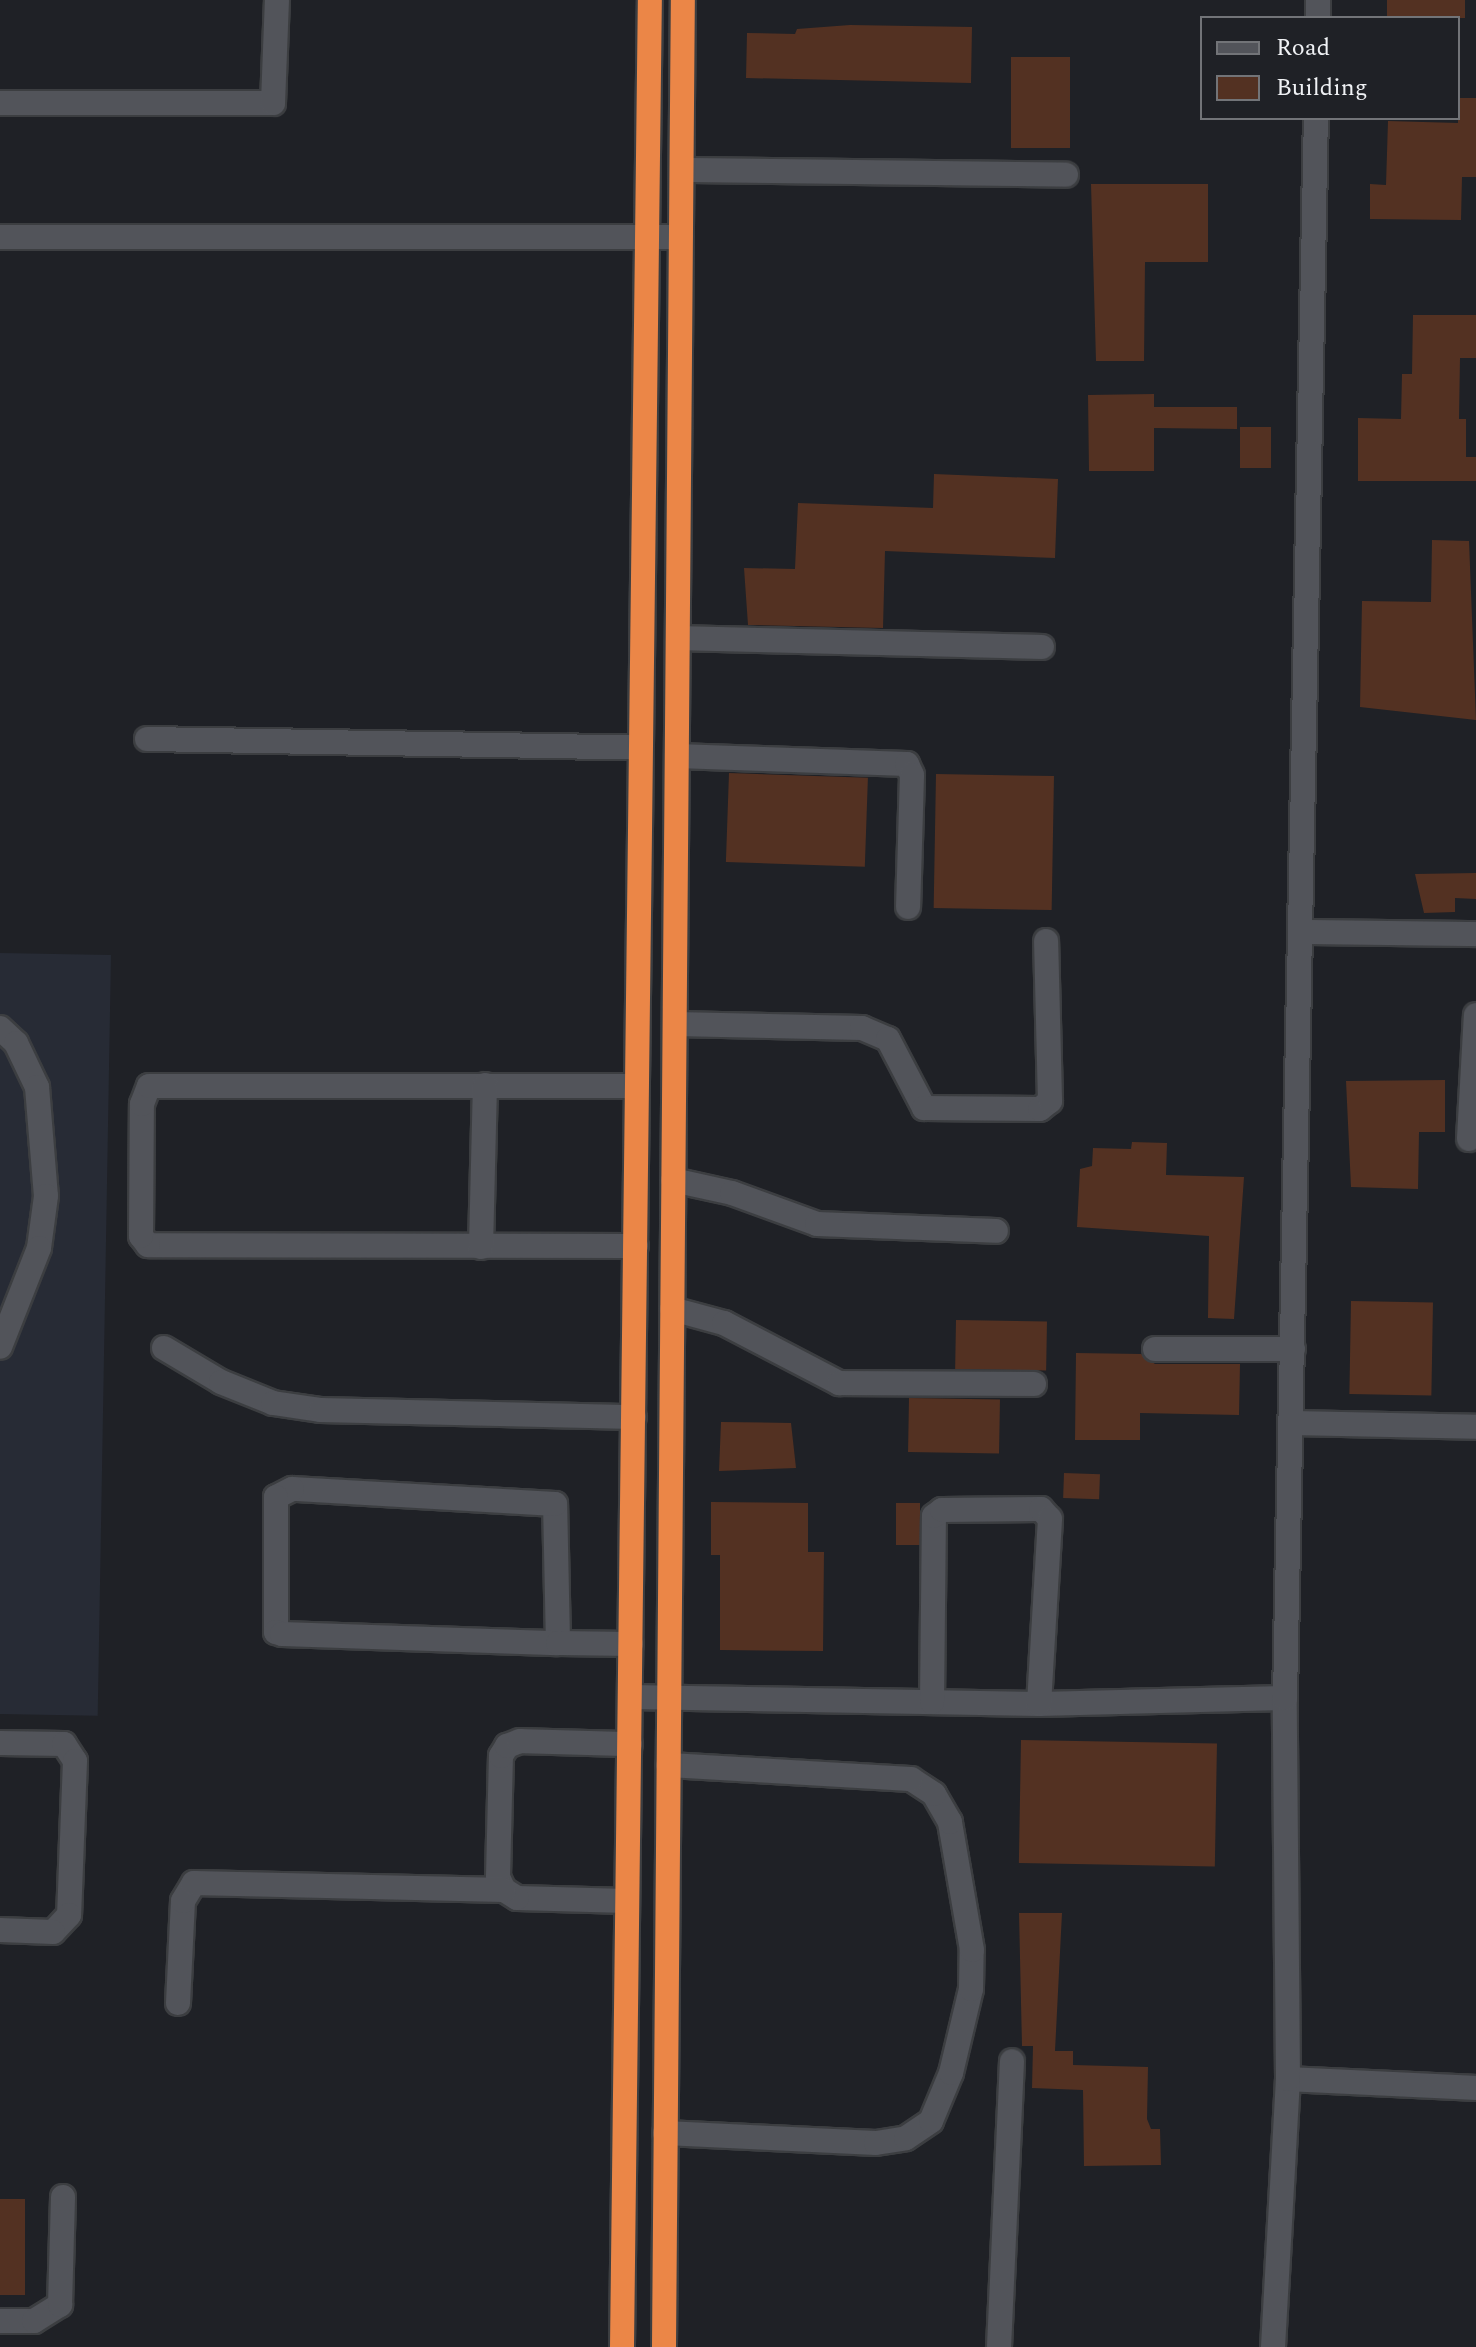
<!DOCTYPE html>
<html>
<head>
<meta charset="utf-8">
<style>
  body { margin:0 }
  #map { position:relative; width:1476px; height:2347px; overflow:hidden; background:#1f2126; font-family:Spectral,serif }
  div>[style] { position:absolute }
  .built>* { inset:0; background:#272b35; transform-origin:0 0 }
  .building>* { inset:0; background:#533122; transform-origin:0 0 }
  .roads { filter:drop-shadow(2px 0 #3c3e41) drop-shadow(-2px 0 #3c3e41) drop-shadow(0 2px #3c3e41) drop-shadow(0 -2px #3c3e41) }
  .minor>* { height:24px; margin:-12px; padding:0 12px; transform-origin:12px; border-radius:12px; background:#52545a }
  .highway>* { height:24px; margin:-12px; padding:0 12px; transform-origin:12px; border-radius:12px; background:#eb8647 }
  span { translate:-50% -50%; white-space:nowrap; text-align:center; line-height:1.15; -webkit-text-stroke:6px #1f2126; paint-order:stroke }
  .legend { position:absolute; left:1200px; top:16px; width:260px; height:104px; box-sizing:border-box; background:#1f2126; border:2px solid #727478; margin:0; padding:10px 14px; list-style:none; font-size:24px; color:#eff1f4 }
  .legend li { display:flex; align-items:center; gap:16px; height:40px }
  .legend b { width:40px; border:2px solid #727478 }
</style>
</head>
<body>
<div id="map">
  <div class="built">
    <div style="left:0;top:953px;width:111px;height:761px;rotate:1deg"></div>
  </div>
  <div class="building">
    <div style="left:1387px;top:0;width:78px;height:18px"></div>
    <div style="clip-path:polygon(850px 25px,972px 27px,971px 83px,746px 78px,747px 33px,795px 34px,797px 29px)"></div>
    <div style="left:1011px;top:57px;width:59px;height:91px"></div>
    <div style="clip-path:polygon(1458px 98px,1476px 98px,1476px 177px,1462px 177px,1461px 220px,1370px 219px,1370px 184px,1386px 185px,1388px 121px,1458px 123px)"></div>
    <div style="clip-path:polygon(1091px 184px,1208px 184px,1208px 262px,1145px 262px,1144px 361px,1096px 361px)"></div>
    <div style="clip-path:polygon(1413px 315px,1476px 315px,1476px 358px,1460px 358px,1459px 419px,1466px 419px,1466px 457px,1476px 457px,1476px 481px,1358px 481px,1358px 418px,1401px 419px,1402px 374px,1412px 374px)"></div>
    <div style="clip-path:polygon(1154px 394px,1154px 407px,1237px 407px,1237px 429px,1154px 428px,1154px 471px,1089px 471px,1088px 395px)"></div>
    <div style="left:1240px;top:427px;width:31px;height:41px"></div>
    <div style="clip-path:polygon(934px 474px,1058px 479px,1055px 558px,885px 551px,883px 628px,748px 625px,744px 568px,795px 569px,798px 503px,933px 508px)"></div>
    <div style="clip-path:polygon(1432px 540px,1469px 541px,1476px 720px,1360px 707px,1362px 601px,1431px 602px)"></div>
    <div style="left:729px;top:773px;width:139px;height:89px;rotate:2deg"></div>
    <div style="left:936px;top:774px;width:118px;height:134px;rotate:1deg"></div>
    <div style="clip-path:polygon(1476px 873px,1476px 899px,1455px 898px,1455px 912px,1424px 913px,1415px 874px)"></div>
    <div style="clip-path:polygon(1445px 1080px,1445px 1132px,1419px 1132px,1418px 1189px,1351px 1187px,1346px 1081px)"></div>
    <div style="clip-path:polygon(1132px 1142px,1167px 1143px,1166px 1175px,1244px 1177px,1234px 1319px,1208px 1318px,1209px 1236px,1077px 1227px,1080px 1169px,1092px 1166px,1093px 1148px,1131px 1149px)"></div>
    <div style="left:1351px;top:1301px;width:82px;height:93px;rotate:1deg"></div>
    <div style="left:956px;top:1320px;width:91px;height:49px;rotate:1deg"></div>
    <div style="clip-path:polygon(1076px 1353px,1141px 1354px,1155px 1364px,1240px 1364px,1239px 1415px,1140px 1413px,1140px 1440px,1075px 1440px)"></div>
    <div style="left:909px;top:1398px;width:91px;height:54px;rotate:1deg"></div>
    <div style="clip-path:polygon(721px 1422px,791px 1423px,796px 1468px,719px 1471px)"></div>
    <div style="left:1064px;top:1473px;width:36px;height:25px;rotate:2deg"></div>
    <div style="clip-path:polygon(711px 1502px,808px 1503px,808px 1552px,824px 1552px,823px 1651px,720px 1650px,720px 1555px,711px 1555px)"></div>
    <div style="left:896px;top:1503px;width:24px;height:42px"></div>
    <div style="left:1021px;top:1740px;width:196px;height:123px;rotate:1deg"></div>
    <div style="clip-path:polygon(1019px 1913px,1062px 1913px,1055px 2051px,1073px 2051px,1073px 2065px,1148px 2067px,1147px 2119px,1151px 2129px,1160px 2129px,1161px 2165px,1084px 2166px,1083px 2090px,1032px 2088px,1033px 2046px,1022px 2046px)"></div>
    <div style="left:0;top:2199px;width:25px;height:96px"></div>
  </div>
  <div class="roads">
    <div class="minor">
      <div style="left:1318px;top:18px;width:18px;rotate:-90deg"></div>
      <div style="left:0;top:103px;width:273px"></div>
      <div style="left:273px;top:103px;width:103px;rotate:-87.8deg"></div>
      <div style="left:682px;top:170px;width:384px;rotate:0.7deg"></div>
      <div style="left:0;top:237px;width:681px"></div>
      <div style="left:678px;top:638px;width:364px;rotate:1.4deg"></div>
      <div style="left:147px;top:739px;width:493px;rotate:1deg"></div>
      <div style="left:677px;top:756px;width:230px;rotate:2deg"></div>
      <div style="left:907px;top:764px;width:12px;rotate:66deg"></div>
      <div style="left:912px;top:775px;width:132px;rotate:91.7deg"></div>
      <div style="left:1301px;top:932px;width:175px;rotate:0.7deg"></div>
      <div style="left:675px;top:1024px;width:187px;rotate:1.2deg"></div>
      <div style="left:862px;top:1028px;width:28px;rotate:23deg"></div>
      <div style="left:888px;top:1039px;width:78px;rotate:62.4deg"></div>
      <div style="left:924px;top:1108px;width:116px;rotate:0.5deg"></div>
      <div style="left:1040px;top:1109px;width:13px;rotate:-39deg"></div>
      <div style="left:1050px;top:1101px;width:160px;rotate:-91.4deg"></div>
      <div style="left:0;top:1028px;width:22px;rotate:43deg"></div>
      <div style="left:16px;top:1043px;width:49px;rotate:64.5deg"></div>
      <div style="left:37px;top:1087px;width:109px;rotate:85.3deg"></div>
      <div style="left:46px;top:1196px;width:52px;rotate:97.7deg"></div>
      <div style="left:39px;top:1248px;width:106px;rotate:111.5deg"></div>
      <div style="left:1469px;top:1139px;width:124px;rotate:-86.8deg"></div>
      <div style="left:673px;top:1180px;width:60px;rotate:12.4deg"></div>
      <div style="left:732px;top:1193px;width:90px;rotate:20deg"></div>
      <div style="left:817px;top:1224px;width:179px;rotate:2.2deg"></div>
      <div style="left:636px;top:1246px;width:488px;rotate:-179.9deg"></div>
      <div style="left:148px;top:1245px;width:11px;rotate:-128deg"></div>
      <div style="left:141px;top:1236px;width:132px;rotate:-89.6deg"></div>
      <div style="left:142px;top:1104px;width:19px;rotate:-69deg"></div>
      <div style="left:149px;top:1086px;width:488px"></div>
      <div style="left:481px;top:1247px;width:162px;rotate:-88.6deg"></div>
      <div style="left:672px;top:1309px;width:54px;rotate:15.1deg"></div>
      <div style="left:724px;top:1323px;width:130px;rotate:27.6deg"></div>
      <div style="left:839px;top:1383px;width:195px;rotate:0.3deg"></div>
      <div style="left:164px;top:1348px;width:66px;rotate:30.8deg"></div>
      <div style="left:221px;top:1382px;width:56px;rotate:22deg"></div>
      <div style="left:273px;top:1403px;width:49px;rotate:8.3deg"></div>
      <div style="left:321px;top:1410px;width:313px;rotate:1.3deg"></div>
      <div style="left:1155px;top:1349px;width:138px"></div>
      <div style="left:1292px;top:1423px;width:184px;rotate:1.2deg"></div>
      <div style="left:558px;top:1643px;width:139px;rotate:-91.2deg"></div>
      <div style="left:555px;top:1504px;width:263px;rotate:-176.7deg"></div>
      <div style="left:292px;top:1489px;width:18px;rotate:153deg"></div>
      <div style="left:276px;top:1497px;width:135px;rotate:90deg"></div>
      <div style="left:276px;top:1632px;width:6px;rotate:18deg"></div>
      <div style="left:282px;top:1634px;width:276px;rotate:1.9deg"></div>
      <div style="left:558px;top:1643px;width:73px;rotate:0.8deg"></div>
      <div style="left:631px;top:1697px;width:408px;rotate:1deg"></div>
      <div style="left:1039px;top:1704px;width:246px;rotate:-1.4deg"></div>
      <div style="left:932px;top:1702px;width:186px;rotate:-89.4deg"></div>
      <div style="left:934px;top:1516px;width:10px;rotate:-37deg"></div>
      <div style="left:942px;top:1510px;width:99px;rotate:-0.6deg"></div>
      <div style="left:1041px;top:1509px;width:13px;rotate:48deg"></div>
      <div style="left:1050px;top:1519px;width:185px;rotate:93.4deg"></div>
      <div style="left:0;top:1743px;width:64px;rotate:0.9deg"></div>
      <div style="left:64px;top:1744px;width:20px;rotate:57deg"></div>
      <div style="left:75px;top:1761px;width:154px;rotate:92.2deg"></div>
      <div style="left:69px;top:1915px;width:23px;rotate:133deg"></div>
      <div style="left:53px;top:1932px;width:53px;rotate:-177.8deg"></div>
      <div style="left:627px;top:1901px;width:110px;rotate:-178.4deg"></div>
      <div style="left:517px;top:1898px;width:15px;rotate:-148deg"></div>
      <div style="left:504px;top:1890px;width:14px;rotate:-115deg"></div>
      <div style="left:498px;top:1877px;width:121px;rotate:-88.6deg"></div>
      <div style="left:501px;top:1756px;width:12px;rotate:-59deg"></div>
      <div style="left:507px;top:1746px;width:14px;rotate:-21deg"></div>
      <div style="left:520px;top:1741px;width:110px;rotate:1.6deg"></div>
      <div style="left:178px;top:2003px;width:102px;rotate:-87.2deg"></div>
      <div style="left:183px;top:1901px;width:21px;rotate:-59deg"></div>
      <div style="left:194px;top:1883px;width:310px;rotate:1.3deg"></div>
      <div style="left:1288px;top:2079px;width:188px;rotate:2.7deg"></div>
      <div style="left:665px;top:2133px;width:211px;rotate:2.7deg"></div>
      <div style="left:876px;top:2143px;width:30px;rotate:-9deg"></div>
      <div style="left:906px;top:2138px;width:30px;rotate:-34deg"></div>
      <div style="left:931px;top:2121px;width:52px;rotate:-67.4deg"></div>
      <div style="left:951px;top:2073px;width:86px;rotate:-76.6deg"></div>
      <div style="left:971px;top:1989px;width:39px;rotate:-89deg"></div>
      <div style="left:972px;top:1950px;width:130px;rotate:-99.8deg"></div>
      <div style="left:950px;top:1822px;width:32px;rotate:-120deg"></div>
      <div style="left:934px;top:1794px;width:27px;rotate:-147deg"></div>
      <div style="left:911px;top:1779px;width:243px;rotate:-176.7deg"></div>
      <div style="left:0;top:2321px;width:34px"></div>
      <div style="left:34px;top:2321px;width:31px;rotate:-32deg"></div>
      <div style="left:60px;top:2305px;width:108px;rotate:-88.4deg"></div>
      <div style="left:999px;top:2347px;width:286px;rotate:-87.4deg"></div>
      <div style="left:1273px;top:2347px;width:268px;rotate:-86.8deg"></div>
      <div style="left:1288px;top:2079px;width:381px;rotate:-90.5deg"></div>
      <div style="left:1285px;top:1698px;width:1580px;rotate:-88.88deg"></div>
    </div>
    <div class="highway">
      <div style="left:622px;top:2347px;width:2347px;rotate:-89.32deg"></div>
      <div style="left:664px;top:2347px;width:2347px;rotate:-89.54deg"></div>
    </div>
  </div>
  <ul class="legend">
  <li><b style="height:10px;background:#52545a"></b>Road</li>
  <li><b style="height:22px;background:#533122"></b>Building</li>
  </ul>
</div>
</body>
</html>
